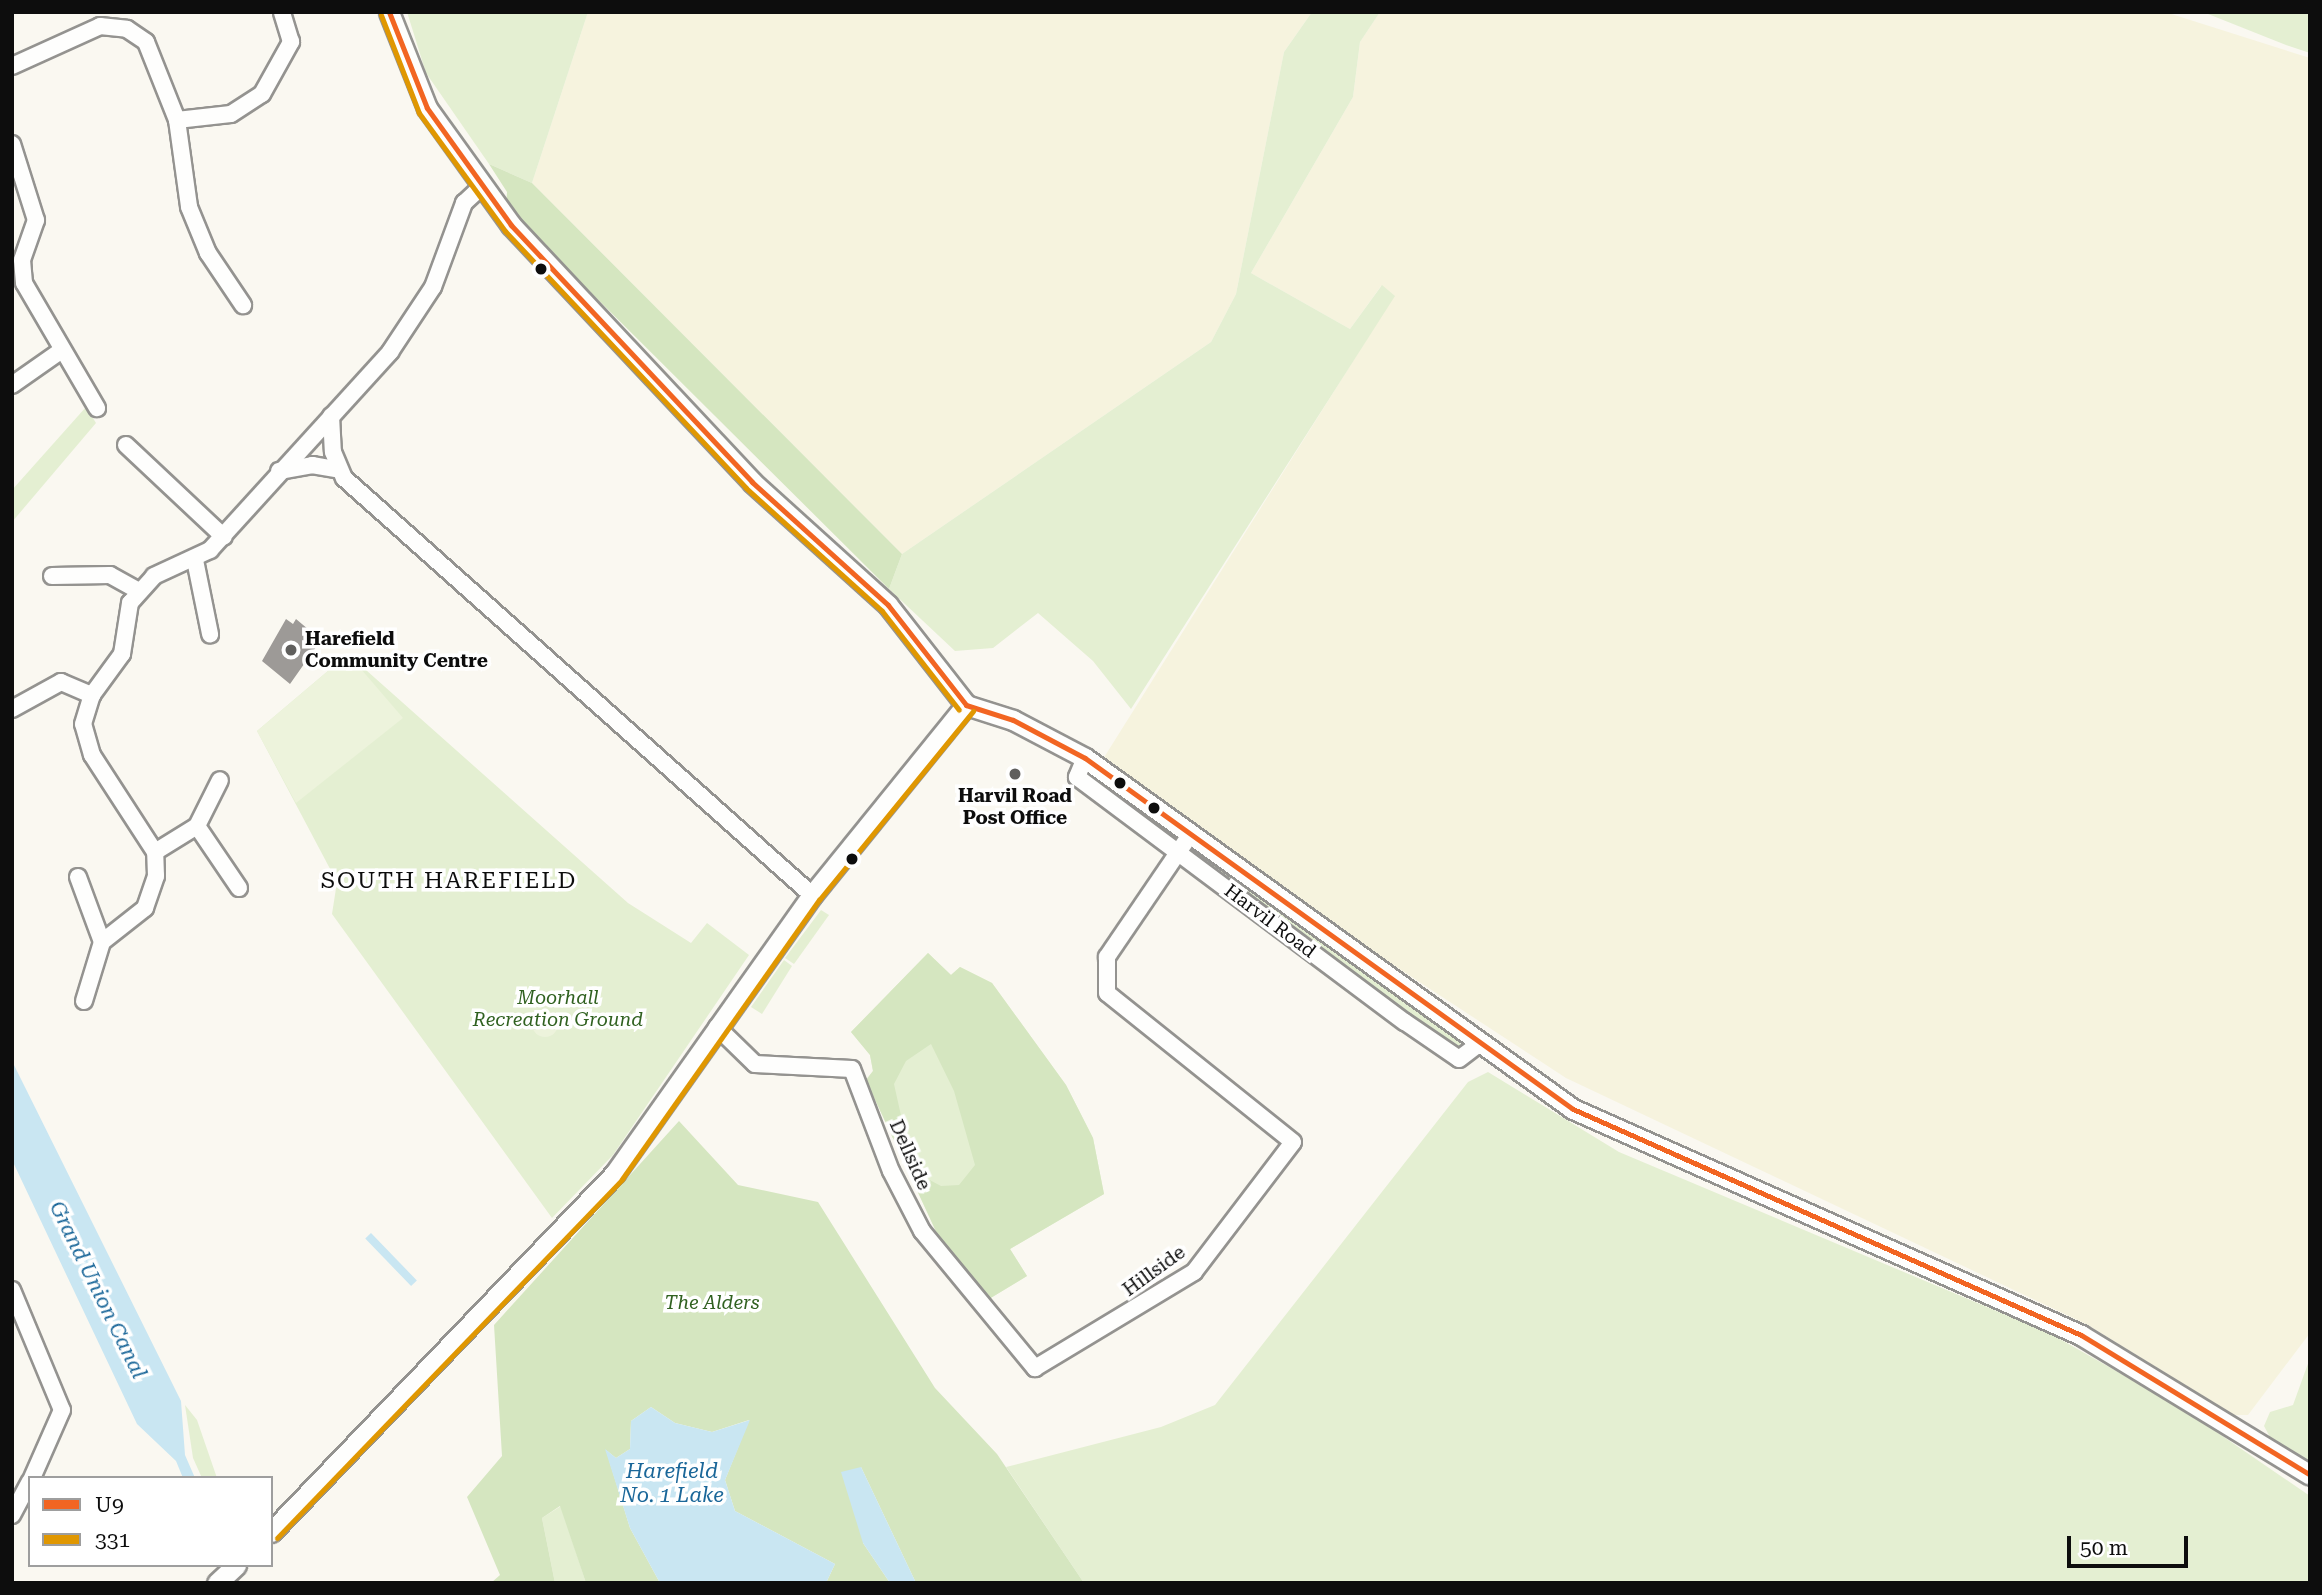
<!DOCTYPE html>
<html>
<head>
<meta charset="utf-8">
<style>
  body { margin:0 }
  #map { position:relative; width:2322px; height:1595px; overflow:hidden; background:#faf8f1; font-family:"Roboto Serif",serif }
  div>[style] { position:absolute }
  .farmland>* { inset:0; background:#f6f3de }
  .green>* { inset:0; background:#e4efd2 }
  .forest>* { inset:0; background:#d5e6c0 }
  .pitch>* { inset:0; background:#edf3dc }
  .round { border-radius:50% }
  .water>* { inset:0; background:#c9e6f2; transform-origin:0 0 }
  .building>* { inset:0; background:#9d9a97 }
  .roads { filter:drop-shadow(2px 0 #949390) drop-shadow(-2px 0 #949390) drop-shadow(0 2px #949390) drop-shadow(0 -2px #949390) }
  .minor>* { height:16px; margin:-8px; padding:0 8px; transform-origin:8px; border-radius:8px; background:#fefefd }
  .tertiary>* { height:19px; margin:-9.5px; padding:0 9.5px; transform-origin:9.5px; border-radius:9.5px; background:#fefefd }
  .bus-1>* { height:5px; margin:-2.5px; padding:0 2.5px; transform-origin:2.5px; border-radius:2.5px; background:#f26522 }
  .bus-2>* { height:5px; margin:-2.5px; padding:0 2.5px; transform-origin:2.5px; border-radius:2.5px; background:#e09701 }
  .dots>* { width:19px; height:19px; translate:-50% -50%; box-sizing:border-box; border:4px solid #fff; border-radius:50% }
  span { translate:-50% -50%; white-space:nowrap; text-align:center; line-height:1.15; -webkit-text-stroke:7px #fff; paint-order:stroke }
  .poi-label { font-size:19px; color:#0d0d0d; font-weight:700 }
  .left { translate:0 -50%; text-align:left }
  .street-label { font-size:19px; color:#0d0d0d }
  .park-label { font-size:19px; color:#306120; font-style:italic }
  .water-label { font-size:21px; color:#1b6799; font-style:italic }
  .quarter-label { font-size:23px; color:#0d0d0d; letter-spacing:2px }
  .frame { position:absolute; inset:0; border:14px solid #0d0d0d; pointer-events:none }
  .legend { position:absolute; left:28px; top:1476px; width:245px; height:91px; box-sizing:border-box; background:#fff; border:2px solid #9e9e9e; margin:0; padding:9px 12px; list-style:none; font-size:21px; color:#0d0d0d }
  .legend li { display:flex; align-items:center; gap:14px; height:35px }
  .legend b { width:35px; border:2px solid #9e9e9e }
  .scale { position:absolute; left:2067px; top:1536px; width:121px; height:32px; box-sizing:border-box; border:4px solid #0d0d0d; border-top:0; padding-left:9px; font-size:21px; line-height:24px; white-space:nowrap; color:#0d0d0d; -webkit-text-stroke:5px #fff; paint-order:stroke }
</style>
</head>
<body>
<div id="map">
  <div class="farmland">
    <div style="clip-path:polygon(588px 12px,1312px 12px,1284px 52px,1236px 294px,1211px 342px,902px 554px,532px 183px)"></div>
    <div style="clip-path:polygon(1380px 12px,2165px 12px,2310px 58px,2310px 1333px,2248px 1415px,2234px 1415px,2088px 1325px,1566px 1078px,1363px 945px,1103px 759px,1394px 296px,1381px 286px,1350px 329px,1251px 273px,1353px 97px,1360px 42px)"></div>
  </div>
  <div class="green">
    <div style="clip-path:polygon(407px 12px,588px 12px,532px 183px,489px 164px,426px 73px)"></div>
    <div style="clip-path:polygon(1312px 12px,1380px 12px,1360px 42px,1353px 97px,1251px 273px,1350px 329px,1382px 285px,1395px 296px,1131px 709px,1093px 661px,1038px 613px,993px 648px,955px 651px,889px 589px,902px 554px,1211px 342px,1236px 294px,1284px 52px)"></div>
    <div style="clip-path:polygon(2203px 12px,2310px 12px,2310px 53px,2286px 45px)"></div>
    <div style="clip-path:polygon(86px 407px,96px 423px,12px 522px,12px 490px)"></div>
    <div style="clip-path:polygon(348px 654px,628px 903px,691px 943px,707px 923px,749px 955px,613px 1155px,552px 1218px,332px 914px,337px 882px,257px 731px)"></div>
    <div style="clip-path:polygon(1196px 851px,1460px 1042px,1461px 1047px,1455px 1050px,1193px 855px)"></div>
    <div style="clip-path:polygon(821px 910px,829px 915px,794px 964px,785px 958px)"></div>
    <div style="clip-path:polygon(928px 953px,951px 975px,960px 967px,992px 983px,1066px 1085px,1093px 1138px,1104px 1194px,1010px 1249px,1027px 1276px,989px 1299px,940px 1240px,866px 1080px,873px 1071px,870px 1055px,851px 1032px)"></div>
    <div style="clip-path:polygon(784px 960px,792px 966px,762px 1014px,751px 1007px)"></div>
    <div style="clip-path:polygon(1488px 1072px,1619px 1152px,2051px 1334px,2183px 1409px,2310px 1496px,2310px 1583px,1084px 1583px,1006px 1467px,1161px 1427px,1215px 1405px,1468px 1082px)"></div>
    <div style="clip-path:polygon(2310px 1358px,2310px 1465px,2271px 1439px,2264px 1426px,2270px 1412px,2293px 1405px)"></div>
    <div style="clip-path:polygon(185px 1405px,197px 1420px,217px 1478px,202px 1478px,193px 1458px)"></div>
    <div style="clip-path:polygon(561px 1506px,586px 1583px,555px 1583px,542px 1518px)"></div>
  </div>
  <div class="forest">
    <div style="clip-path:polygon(489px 164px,532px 183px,902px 554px,889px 589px,506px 208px,507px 192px)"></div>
    <div style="clip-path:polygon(evenodd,928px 953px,951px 975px,960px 967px,992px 983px,1066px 1085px,1093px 1138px,1104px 1194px,1010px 1249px,1027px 1276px,989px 1299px,940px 1240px,866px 1080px,873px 1071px,870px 1055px,851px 1032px,928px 953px,931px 1044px,954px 1091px,975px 1165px,959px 1185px,941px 1186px,924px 1177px,908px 1147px,894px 1084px,906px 1061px,931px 1044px)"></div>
    <div style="clip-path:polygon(679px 1121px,738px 1185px,818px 1202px,935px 1388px,997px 1454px,1084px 1583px,916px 1583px,861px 1467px,863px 1543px,890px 1583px,826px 1583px,835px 1564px,735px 1511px,725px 1480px,749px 1420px,712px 1432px,675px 1423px,651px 1407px,631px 1421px,630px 1449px,616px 1458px,606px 1450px,630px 1528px,660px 1583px,586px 1583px,560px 1506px,542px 1518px,555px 1583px,491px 1583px,500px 1575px,467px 1497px,502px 1456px,494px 1325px)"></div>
  </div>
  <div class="pitch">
    <div style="clip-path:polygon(348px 654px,403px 718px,296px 803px,257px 731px)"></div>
    <div class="round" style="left:532px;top:1011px;width:26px;height:26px"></div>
  </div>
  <div class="water">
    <div style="clip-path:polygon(12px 1061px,181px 1401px,185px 1455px,195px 1478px,183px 1478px,176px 1461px,137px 1424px,12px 1160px)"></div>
    <div style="left:371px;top:1233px;width:66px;height:8px;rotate:46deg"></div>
    <div style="clip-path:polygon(651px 1407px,675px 1423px,712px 1432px,750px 1420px,725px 1480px,735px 1511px,835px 1564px,826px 1583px,660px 1583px,630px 1528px,605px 1449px,616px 1458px,630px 1449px,631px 1421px)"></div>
    <div style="clip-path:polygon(861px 1467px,916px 1583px,890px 1583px,863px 1543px,841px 1472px)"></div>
  </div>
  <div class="building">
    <div style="clip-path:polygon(286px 619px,293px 624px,296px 619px,321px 640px,290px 684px,262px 661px)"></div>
  </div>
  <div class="roads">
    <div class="minor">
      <div style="left:12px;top:66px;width:97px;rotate:-24.4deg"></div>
      <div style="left:100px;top:26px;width:27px;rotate:6deg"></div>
      <div style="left:127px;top:29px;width:23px;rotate:34deg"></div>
      <div style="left:146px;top:42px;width:84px;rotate:68.3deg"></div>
      <div style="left:177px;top:120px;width:88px;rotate:82.1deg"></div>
      <div style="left:189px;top:207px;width:50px;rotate:67.6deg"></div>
      <div style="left:208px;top:253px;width:63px;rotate:56.1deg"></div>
      <div style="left:177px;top:120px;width:54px;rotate:-6.3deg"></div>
      <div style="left:231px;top:114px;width:37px;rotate:-33deg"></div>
      <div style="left:262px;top:94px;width:60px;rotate:-60.9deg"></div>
      <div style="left:291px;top:42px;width:31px;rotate:-107deg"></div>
      <div style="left:12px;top:144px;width:80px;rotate:72.5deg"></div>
      <div style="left:36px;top:220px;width:42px;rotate:109.3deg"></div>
      <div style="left:22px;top:260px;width:23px;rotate:85deg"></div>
      <div style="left:24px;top:283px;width:145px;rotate:59.7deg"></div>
      <div style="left:12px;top:385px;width:61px;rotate:-35deg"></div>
      <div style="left:331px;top:416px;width:36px;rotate:87deg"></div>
      <div style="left:333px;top:452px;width:28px;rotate:67deg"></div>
      <div style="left:344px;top:478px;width:627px;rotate:41.7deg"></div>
      <div style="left:126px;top:445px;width:134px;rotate:43.2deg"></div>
      <div style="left:279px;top:471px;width:34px;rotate:-10deg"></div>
      <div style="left:312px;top:465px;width:27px;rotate:10deg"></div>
      <div style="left:195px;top:560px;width:76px;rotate:78.5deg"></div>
      <div style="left:52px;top:576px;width:58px;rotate:-1deg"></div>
      <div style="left:110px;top:575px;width:33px;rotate:29deg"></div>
      <div style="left:12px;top:709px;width:56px;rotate:-28.9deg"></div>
      <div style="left:61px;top:682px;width:34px;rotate:23deg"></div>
      <div style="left:1085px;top:758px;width:21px;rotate:113deg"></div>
      <div style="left:1077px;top:777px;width:409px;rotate:36.8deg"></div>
      <div style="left:1405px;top:1022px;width:65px;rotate:34.4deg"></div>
      <div style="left:1459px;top:1059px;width:25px;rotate:-37deg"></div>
      <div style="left:197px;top:826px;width:51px;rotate:-63.4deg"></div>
      <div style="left:155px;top:852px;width:49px;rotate:-31.8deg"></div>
      <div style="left:197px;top:826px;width:75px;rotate:55.9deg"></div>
      <div style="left:78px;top:877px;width:69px;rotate:69.7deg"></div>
      <div style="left:84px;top:1001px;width:62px;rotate:-73deg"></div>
      <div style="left:102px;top:942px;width:55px;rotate:-38.3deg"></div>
      <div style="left:145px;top:908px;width:34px;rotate:-71deg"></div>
      <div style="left:156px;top:876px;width:24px;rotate:-92deg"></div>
      <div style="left:155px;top:852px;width:116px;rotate:-123deg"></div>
      <div style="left:92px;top:755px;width:32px;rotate:-106deg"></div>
      <div style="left:83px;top:724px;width:30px;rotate:-73deg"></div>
      <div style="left:92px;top:695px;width:51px;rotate:-53.8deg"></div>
      <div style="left:122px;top:654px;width:52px;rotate:-81.1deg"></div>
      <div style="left:130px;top:603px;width:36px;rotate:-48deg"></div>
      <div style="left:154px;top:576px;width:62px;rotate:-24.9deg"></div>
      <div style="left:210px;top:550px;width:268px;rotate:-47.7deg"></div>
      <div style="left:390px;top:352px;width:78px;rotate:-56.5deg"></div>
      <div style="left:433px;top:287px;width:90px;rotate:-69.7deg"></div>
      <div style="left:464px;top:203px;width:23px;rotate:-43deg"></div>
      <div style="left:717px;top:1027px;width:53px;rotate:44.2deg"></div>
      <div style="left:755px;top:1064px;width:97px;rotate:3deg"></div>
      <div style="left:852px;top:1069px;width:109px;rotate:69.1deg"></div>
      <div style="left:891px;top:1171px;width:68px;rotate:62.7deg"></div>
      <div style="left:922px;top:1231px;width:178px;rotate:50.5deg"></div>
      <div style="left:1035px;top:1368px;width:186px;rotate:-31.1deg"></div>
      <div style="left:1194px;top:1272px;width:163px;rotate:-52.7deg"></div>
      <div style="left:1293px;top:1142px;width:238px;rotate:-141.3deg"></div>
      <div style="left:1107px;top:993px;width:36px;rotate:-90deg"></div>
      <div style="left:1107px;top:957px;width:148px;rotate:-55.8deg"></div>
      <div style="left:12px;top:1290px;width:130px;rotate:67.4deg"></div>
      <div style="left:62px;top:1410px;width:74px;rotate:113.8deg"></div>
      <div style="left:12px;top:1515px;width:38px;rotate:-62deg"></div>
    </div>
    <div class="tertiary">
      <div style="left:389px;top:12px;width:103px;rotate:68.4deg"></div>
      <div style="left:427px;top:108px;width:144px;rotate:54.3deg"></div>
      <div style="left:511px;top:225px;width:352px;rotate:46.8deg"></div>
      <div style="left:752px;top:482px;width:183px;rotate:42.1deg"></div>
      <div style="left:888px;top:605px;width:127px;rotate:52deg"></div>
      <div style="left:966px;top:705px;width:49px;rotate:17.7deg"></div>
      <div style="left:1013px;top:720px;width:81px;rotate:27.8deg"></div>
      <div style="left:1085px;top:758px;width:601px;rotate:35.73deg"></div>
      <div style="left:1573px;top:1109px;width:556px;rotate:23.98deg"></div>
      <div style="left:2081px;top:1335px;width:268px;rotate:31.4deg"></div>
      <div style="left:271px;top:1532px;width:497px;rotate:-46.2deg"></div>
      <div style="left:615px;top:1173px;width:341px;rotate:-54.7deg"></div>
      <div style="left:812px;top:895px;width:245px;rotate:-51deg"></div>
      <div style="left:217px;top:1583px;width:26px;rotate:-43deg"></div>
    </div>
  </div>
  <div class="bus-1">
    <div style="left:389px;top:12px;width:103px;rotate:68.4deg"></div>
    <div style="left:427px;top:108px;width:144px;rotate:54.3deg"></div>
    <div style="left:511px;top:225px;width:352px;rotate:46.8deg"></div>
    <div style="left:752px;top:482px;width:183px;rotate:42.1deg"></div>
    <div style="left:888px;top:605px;width:127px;rotate:52deg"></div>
    <div style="left:966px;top:705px;width:49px;rotate:17.7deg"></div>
    <div style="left:1013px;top:720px;width:81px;rotate:27.8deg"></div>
    <div style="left:1085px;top:758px;width:601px;rotate:35.73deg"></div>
    <div style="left:1573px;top:1109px;width:556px;rotate:23.98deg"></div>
    <div style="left:2081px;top:1335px;width:268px;rotate:31.4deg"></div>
  </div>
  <div class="bus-2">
    <div style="left:381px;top:15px;width:105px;rotate:68.8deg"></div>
    <div style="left:419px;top:113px;width:146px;rotate:53.9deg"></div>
    <div style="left:505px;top:231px;width:352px;rotate:46.8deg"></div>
    <div style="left:746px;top:488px;width:183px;rotate:42.1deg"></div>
    <div style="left:882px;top:611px;width:125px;rotate:52.1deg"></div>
    <div style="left:277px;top:1538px;width:498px;rotate:-46.1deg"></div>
    <div style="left:622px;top:1179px;width:342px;rotate:-54.8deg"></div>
    <div style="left:819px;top:900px;width:244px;rotate:-50.8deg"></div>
  </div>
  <div class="dots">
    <div style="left:541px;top:269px;background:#0d0d0d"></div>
    <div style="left:291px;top:650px;background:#605f5d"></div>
    <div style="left:1015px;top:774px;background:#605f5d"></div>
    <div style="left:1120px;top:783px;background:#0d0d0d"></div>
    <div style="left:1154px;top:808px;background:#0d0d0d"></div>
    <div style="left:852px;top:859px;background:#0d0d0d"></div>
  </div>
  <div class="poi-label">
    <span class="left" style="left:305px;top:650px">Harefield<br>Community Centre</span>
    <span style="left:1015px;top:807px">Harvil Road<br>Post Office</span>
  </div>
  <div class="street-label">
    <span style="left:1270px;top:921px;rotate:37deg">Harvil Road</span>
    <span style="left:910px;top:1155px;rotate:66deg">Dellside</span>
    <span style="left:1154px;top:1271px;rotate:-36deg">Hillside</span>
  </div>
  <div class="park-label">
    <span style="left:558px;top:1009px">Moorhall<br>Recreation Ground</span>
    <span style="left:712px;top:1303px">The Alders</span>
  </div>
  <div class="water-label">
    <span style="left:98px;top:1290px;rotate:64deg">Grand Union Canal</span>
    <span style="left:672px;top:1483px">Harefield<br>No. 1 Lake</span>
  </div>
  <div class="quarter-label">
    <span style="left:449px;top:881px">SOUTH HAREFIELD</span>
  </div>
  <div class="frame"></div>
  <ul class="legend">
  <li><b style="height:9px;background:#f26522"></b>U9</li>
  <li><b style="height:9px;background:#e09701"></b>331</li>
  </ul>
  <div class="scale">50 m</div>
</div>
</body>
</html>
